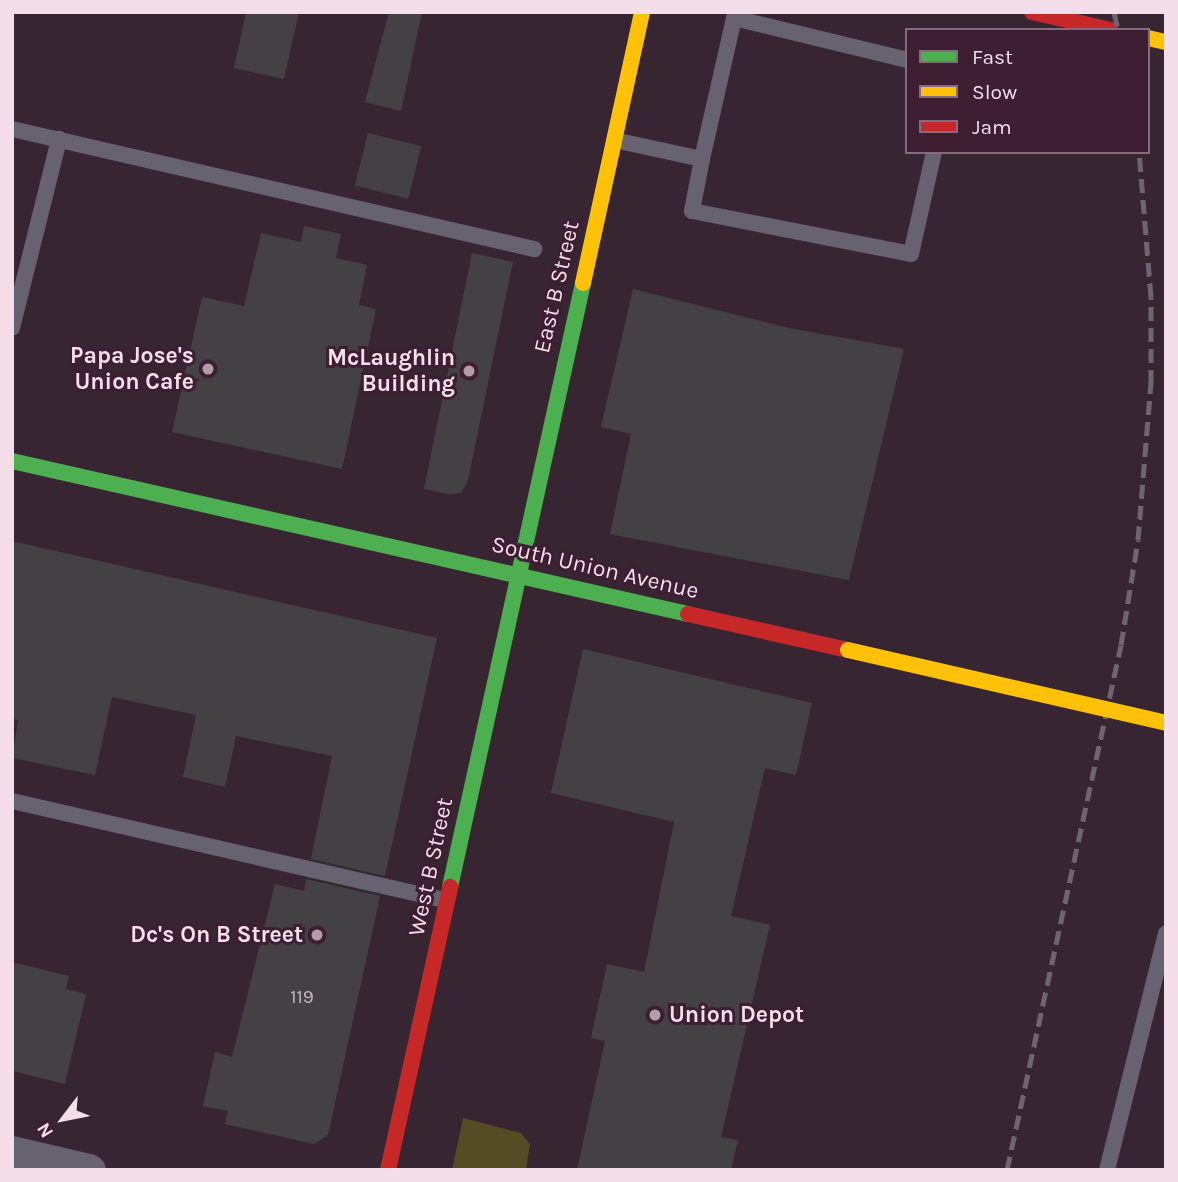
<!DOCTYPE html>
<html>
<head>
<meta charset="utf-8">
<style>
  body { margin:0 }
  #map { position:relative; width:1178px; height:1182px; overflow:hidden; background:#372631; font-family:Karla,sans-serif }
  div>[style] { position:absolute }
  .green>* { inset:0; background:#544d24 }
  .building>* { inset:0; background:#444144; transform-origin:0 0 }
  .lane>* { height:16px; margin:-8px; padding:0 8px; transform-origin:8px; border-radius:8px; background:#666270 }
  .street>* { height:33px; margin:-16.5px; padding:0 16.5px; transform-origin:16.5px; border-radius:16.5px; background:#666270 }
  .fast>* { height:16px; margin:-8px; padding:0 8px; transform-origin:8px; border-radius:8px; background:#4caf50 }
  .slow>* { height:16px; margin:-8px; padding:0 8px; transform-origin:8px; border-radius:8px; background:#ffc107 }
  .jam>* { height:16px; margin:-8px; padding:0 8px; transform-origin:8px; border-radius:8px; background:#c62828 }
  .rail>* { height:5px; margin-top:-2.5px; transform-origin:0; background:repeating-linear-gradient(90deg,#6d6671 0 14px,transparent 0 21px) }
  .slow-bridge>* { height:16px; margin:-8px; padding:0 8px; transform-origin:8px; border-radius:8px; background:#ffc107 }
  .dots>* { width:19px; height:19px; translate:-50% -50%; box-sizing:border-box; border:4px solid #3e1f32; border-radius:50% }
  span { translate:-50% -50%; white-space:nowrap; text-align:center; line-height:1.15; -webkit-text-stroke:6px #3e1f32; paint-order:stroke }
  .number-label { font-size:19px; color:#c7b7c0 }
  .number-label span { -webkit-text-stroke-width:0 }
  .street-label { font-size:23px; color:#f3deea }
  .poi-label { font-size:23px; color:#f3deea; font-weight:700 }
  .right { translate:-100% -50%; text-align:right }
  .left { translate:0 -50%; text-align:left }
  .frame { position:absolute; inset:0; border:14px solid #f3deea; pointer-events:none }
  .legend { position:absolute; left:905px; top:28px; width:245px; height:126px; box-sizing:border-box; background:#3e1f32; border:2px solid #866b7c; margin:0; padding:9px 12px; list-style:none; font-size:21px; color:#f3deea }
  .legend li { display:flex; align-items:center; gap:14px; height:35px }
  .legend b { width:35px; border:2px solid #866b7c }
  .north { position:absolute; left:28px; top:1084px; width:70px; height:70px; -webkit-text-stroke:5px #3e1f32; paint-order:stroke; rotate:238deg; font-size:19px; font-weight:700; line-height:28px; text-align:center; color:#f3deea }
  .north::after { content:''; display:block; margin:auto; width:24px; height:32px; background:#f3deea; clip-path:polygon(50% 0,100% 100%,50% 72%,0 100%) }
</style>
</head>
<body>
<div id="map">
  <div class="green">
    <div style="clip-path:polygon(463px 1118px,521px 1133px,530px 1144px,526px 1170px,452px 1170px)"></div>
  </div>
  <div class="building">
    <div style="clip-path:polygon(246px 12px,299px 12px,284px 79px,234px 68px)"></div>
    <div style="clip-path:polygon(389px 12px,422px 12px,401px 111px,365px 102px)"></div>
    <div style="left:368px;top:133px;width:55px;height:54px;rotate:14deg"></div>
    <div style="clip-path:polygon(304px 226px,341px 234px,336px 258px,367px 265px,359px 305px,376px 309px,342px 469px,172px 432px,202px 297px,244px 306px,261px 233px,301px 242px)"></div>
    <div style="clip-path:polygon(472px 253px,513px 262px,468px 480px,461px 493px,448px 494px,424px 489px)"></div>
    <div style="clip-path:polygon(633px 289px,789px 328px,904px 349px,849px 580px,610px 534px,631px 434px,601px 427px)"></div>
    <div style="clip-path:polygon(12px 541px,437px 638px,385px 876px,311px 859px,332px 756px,236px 736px,225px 787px,183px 777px,196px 715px,112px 697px,95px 775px,12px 758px,18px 720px,12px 719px)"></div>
    <div style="clip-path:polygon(583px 649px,812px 703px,796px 775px,765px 768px,731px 916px,770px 925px,721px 1137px,738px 1140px,731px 1170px,577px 1170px,605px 1041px,591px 1038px,607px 964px,644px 972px,674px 822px,551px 793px)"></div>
    <div style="clip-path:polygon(306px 879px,380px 896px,328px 1135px,314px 1144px,225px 1124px,228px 1111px,203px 1106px,215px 1052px,232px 1057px,275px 884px,304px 891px)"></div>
    <div style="clip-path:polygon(12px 962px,69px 976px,66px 989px,86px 994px,65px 1084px,12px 1071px)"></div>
  </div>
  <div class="lane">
    <div style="left:12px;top:129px;width:536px;rotate:12.95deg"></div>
    <div style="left:614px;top:140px;width:90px;rotate:12.2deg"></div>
    <div style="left:702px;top:159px;width:53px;rotate:100.9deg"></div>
    <div style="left:692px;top:211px;width:223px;rotate:11.1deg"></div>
    <div style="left:911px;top:254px;width:105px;rotate:-77.3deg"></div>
    <div style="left:702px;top:159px;width:145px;rotate:-77.2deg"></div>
    <div style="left:734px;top:18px;width:178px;rotate:13.6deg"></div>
    <div style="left:12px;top:328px;width:195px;rotate:-76deg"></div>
    <div style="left:12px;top:801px;width:446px;rotate:12.9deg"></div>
    <div style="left:1107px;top:1170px;width:244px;rotate:-76deg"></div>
  </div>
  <div class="street">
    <div style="left:12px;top:1152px;width:79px;rotate:13.2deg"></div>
  </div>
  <div class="fast">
    <div style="left:12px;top:461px;width:693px;rotate:12.75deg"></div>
    <div style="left:450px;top:887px;width:618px;rotate:-77.58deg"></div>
  </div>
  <div class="slow">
    <div style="left:1148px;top:38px;width:18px;rotate:13deg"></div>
    <div style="left:583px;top:283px;width:277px;rotate:-77.7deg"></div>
  </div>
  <div class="jam">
    <div style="left:1032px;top:12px;width:81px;rotate:12.8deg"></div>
    <div style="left:688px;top:614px;width:164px;rotate:12.7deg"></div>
    <div style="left:388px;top:1170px;width:290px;rotate:-77.6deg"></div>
  </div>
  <div class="rail">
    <div style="left:1114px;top:12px;width:18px;rotate:77deg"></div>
    <div style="left:1007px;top:1170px;width:537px;rotate:-77.75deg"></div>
    <div style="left:1121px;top:645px;width:106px;rotate:-80.8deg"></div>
    <div style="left:1138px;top:540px;width:158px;rotate:-85.3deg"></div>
    <div style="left:1151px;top:383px;width:86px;rotate:-90deg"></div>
    <div style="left:1151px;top:297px;width:145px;rotate:-94.7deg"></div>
  </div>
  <div class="slow-bridge">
    <div style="left:848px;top:650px;width:326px;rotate:12.9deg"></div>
  </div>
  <div class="dots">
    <div style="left:208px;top:369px;background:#b19ea9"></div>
    <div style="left:469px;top:371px;background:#b19ea9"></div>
    <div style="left:317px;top:935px;background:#b19ea9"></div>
    <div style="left:655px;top:1015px;background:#b19ea9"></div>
  </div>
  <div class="number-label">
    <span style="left:302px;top:998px">119</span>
  </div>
  <div class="street-label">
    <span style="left:557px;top:287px;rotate:-77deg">East B Street</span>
    <span style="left:595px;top:568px;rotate:13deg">South Union Avenue</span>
    <span style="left:431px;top:867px;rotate:-78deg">West B Street</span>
  </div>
  <div class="poi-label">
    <span class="right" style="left:194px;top:369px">Papa Jose's<br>Union Cafe</span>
    <span class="right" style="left:455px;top:371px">McLaughlin<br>Building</span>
    <span class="right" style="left:303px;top:935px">Dc's On B Street</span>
    <span class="left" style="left:669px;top:1015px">Union Depot</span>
  </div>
  <div class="frame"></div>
  <ul class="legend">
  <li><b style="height:9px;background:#4caf50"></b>Fast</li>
  <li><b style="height:9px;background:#ffc107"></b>Slow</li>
  <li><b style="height:9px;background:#c62828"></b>Jam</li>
  </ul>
  <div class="north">N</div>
</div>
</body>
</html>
